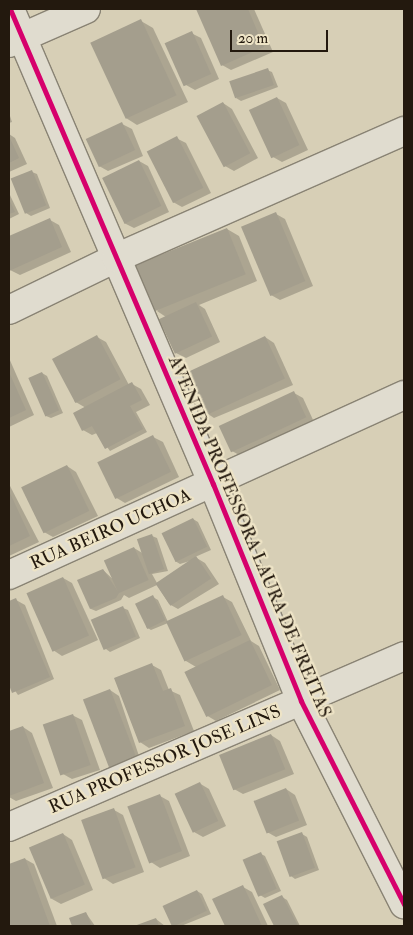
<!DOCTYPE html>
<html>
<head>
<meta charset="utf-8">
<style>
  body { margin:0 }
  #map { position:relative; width:413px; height:935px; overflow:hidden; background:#d7cfb6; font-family:"IM FELL Double Pica",serif }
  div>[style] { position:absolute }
  .shadow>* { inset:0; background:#0003 }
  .building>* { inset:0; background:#a49e8d; transform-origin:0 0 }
  .roads { filter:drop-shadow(1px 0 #898374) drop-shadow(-1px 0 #898374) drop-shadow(0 1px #898374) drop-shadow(0 -1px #898374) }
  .minor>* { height:28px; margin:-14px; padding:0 14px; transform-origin:14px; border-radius:14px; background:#e0dccf }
  .cycleway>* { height:5px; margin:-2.5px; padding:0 2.5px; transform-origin:2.5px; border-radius:2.5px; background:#d6006c }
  span { translate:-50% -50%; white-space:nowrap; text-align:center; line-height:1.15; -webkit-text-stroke:4.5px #eee4c6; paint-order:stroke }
  .street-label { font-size:18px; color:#23190e }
  .frame { position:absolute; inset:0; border:10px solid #23190e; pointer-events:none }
  .scale { position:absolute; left:230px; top:30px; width:98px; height:22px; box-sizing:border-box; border:2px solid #23190e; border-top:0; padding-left:6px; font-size:15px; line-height:18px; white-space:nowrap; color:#23190e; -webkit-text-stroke:4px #eee4c6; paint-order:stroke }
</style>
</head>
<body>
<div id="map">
  <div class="shadow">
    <div style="clip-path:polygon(198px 9px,254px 9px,273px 52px,231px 70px,222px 65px)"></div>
    <div style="clip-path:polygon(141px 21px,153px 28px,188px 102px,137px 125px,126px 118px)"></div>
    <div style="clip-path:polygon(191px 33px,201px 38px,219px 79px,195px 90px,186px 85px)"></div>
    <div style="clip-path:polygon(267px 70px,272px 72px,278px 87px,241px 101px,236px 98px)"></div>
    <div style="clip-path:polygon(277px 98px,286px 103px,308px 150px,282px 162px,273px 157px)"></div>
    <div style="clip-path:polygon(223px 103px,232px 109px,258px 158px,234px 171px,225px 166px)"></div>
    <div style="clip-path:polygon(9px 113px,12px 122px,9px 123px)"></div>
    <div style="clip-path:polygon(122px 124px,132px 129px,143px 156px,108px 171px,99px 166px)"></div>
    <div style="clip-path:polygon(9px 134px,15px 138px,27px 164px,9px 172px)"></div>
    <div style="clip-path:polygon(176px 138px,186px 143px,211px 193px,182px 207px,173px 202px)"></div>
    <div style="clip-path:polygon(139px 161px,148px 166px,169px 212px,134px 228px,124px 223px)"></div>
    <div style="clip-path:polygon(32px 172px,37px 174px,50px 208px,31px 216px,26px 213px)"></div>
    <div style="clip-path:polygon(9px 193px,19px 214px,9px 219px)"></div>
    <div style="clip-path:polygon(276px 214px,285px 219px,313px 286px,280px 300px,271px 295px)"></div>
    <div style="clip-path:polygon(50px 220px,59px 225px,71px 252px,20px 275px,10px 270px,9px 237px)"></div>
    <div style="clip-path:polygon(227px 229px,239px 236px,257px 281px,199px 305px,205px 309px,220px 342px,186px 358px,176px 353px,166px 317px,157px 311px)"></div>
    <div style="clip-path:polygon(97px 337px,106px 342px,129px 385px,132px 384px,141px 389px,150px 405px,136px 412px,147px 432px,110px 451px,97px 433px,92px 435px,83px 430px,86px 408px,74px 401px)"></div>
    <div style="clip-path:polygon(265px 337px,274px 343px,293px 385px,214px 418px,205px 412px)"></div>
    <div style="clip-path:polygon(9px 358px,34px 415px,9px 427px)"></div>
    <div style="clip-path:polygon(42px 373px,47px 376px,63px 413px,51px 418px,46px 416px,30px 378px)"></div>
    <div style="clip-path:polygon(294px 393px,303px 398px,314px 422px,241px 456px,232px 451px,221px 426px)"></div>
    <div style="clip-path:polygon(153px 437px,163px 442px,179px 477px,125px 503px,115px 497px)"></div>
    <div style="clip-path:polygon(67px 466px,76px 472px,98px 516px,53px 537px,44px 532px)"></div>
    <div style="clip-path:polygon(9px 484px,39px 542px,9px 556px)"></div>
    <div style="clip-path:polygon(193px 519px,198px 522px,211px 550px,195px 557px,205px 563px,219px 584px,178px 609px,169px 604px,157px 585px,129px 598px,124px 595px,121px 600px,96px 611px,91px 609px,79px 580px,103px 570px,116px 582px,134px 548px,144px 554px,152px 536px,157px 538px,168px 571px,152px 574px,157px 583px,193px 560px,180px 564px,175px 561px)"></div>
    <div style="clip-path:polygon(63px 578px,72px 583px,98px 640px,62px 656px,53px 650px)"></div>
    <div style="clip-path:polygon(153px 597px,158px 600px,168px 622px,223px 597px,232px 602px,251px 641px,259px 646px,280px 690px,216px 721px,206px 715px,186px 672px,196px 667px,186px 661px,168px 623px,151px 630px,146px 627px)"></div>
    <div style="clip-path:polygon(16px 600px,25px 605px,54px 679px,18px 695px,9px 682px,9px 603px)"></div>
    <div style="clip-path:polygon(123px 608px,128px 610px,140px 638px,110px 652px,106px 649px)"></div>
    <div style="clip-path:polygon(152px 665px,161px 670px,169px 690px,180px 695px,194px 731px,149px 748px,140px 742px)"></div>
    <div style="clip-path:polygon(110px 690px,119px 696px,141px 762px,116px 771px)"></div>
    <div style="clip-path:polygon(72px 715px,82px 720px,100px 770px,72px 779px,63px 774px)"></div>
    <div style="clip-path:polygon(23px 727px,32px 733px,53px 788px,16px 801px,9px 797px,9px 733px)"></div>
    <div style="clip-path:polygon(271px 735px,280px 741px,294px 774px,243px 794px,234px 789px)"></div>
    <div style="clip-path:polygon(199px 783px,209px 789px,226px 826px,203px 837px,194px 832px)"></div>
    <div style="clip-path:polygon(286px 789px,295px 795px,307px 825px,276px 837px,267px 832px)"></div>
    <div style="clip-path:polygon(160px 796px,169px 801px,190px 856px,160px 868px,151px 862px)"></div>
    <div style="clip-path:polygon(114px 810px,123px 815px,144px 872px,113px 884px,104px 878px)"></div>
    <div style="clip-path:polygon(63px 834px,72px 840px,93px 890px,61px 904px,52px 899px)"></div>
    <div style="clip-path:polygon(302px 834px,307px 837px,319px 870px,295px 879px,291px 876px)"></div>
    <div style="clip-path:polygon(261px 854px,265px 856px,281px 891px,265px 898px,260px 895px)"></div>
    <div style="clip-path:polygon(25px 859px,34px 864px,57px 926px,10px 926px,9px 865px)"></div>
    <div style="clip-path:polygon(243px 887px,252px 892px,268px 926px,226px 926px,214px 900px)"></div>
    <div style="clip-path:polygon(197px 891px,202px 894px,211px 914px,181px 926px,172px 926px)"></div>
    <div style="clip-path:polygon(282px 897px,287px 900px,300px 926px,276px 926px,265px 905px)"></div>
    <div style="clip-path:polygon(86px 913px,95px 926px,74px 926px,71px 919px)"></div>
    <div style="clip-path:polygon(156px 919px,165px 926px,138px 926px)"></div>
  </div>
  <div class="building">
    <div style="clip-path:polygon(196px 9px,248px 9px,264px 47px,221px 66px)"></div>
    <div style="left:141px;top:19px;width:84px;height:56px;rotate:65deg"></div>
    <div style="left:192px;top:31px;width:47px;height:30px;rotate:66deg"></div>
    <div style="left:268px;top:68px;width:18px;height:41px;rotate:71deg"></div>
    <div style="left:277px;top:97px;width:53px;height:31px;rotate:65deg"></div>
    <div style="left:223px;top:102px;width:58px;height:30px;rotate:62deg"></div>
    <div style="left:122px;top:122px;width:31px;height:40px;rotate:65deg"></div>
    <div style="clip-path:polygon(9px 136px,19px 158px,9px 163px)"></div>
    <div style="left:177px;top:136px;width:58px;height:34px;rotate:63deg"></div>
    <div style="left:139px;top:160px;width:51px;height:41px;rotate:64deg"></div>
    <div style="left:32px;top:170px;width:38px;height:23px;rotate:68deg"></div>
    <div style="clip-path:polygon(9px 199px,15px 212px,9px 214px)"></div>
    <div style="left:276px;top:212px;width:75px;height:38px;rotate:67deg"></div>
    <div style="clip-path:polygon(50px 218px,62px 247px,9px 271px,9px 236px)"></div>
    <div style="left:227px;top:228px;width:50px;height:99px;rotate:68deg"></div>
    <div style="left:196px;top:302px;width:38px;height:41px;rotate:65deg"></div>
    <div style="left:97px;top:335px;width:50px;height:51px;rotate:62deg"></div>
    <div style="left:265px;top:336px;width:47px;height:87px;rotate:65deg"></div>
    <div style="clip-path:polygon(9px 372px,26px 410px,9px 418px)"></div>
    <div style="left:42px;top:372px;width:42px;height:15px;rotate:66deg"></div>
    <div style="clip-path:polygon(132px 382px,142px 400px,130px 406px,143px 429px,105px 449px,92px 426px,82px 431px,73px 413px)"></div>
    <div style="left:294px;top:391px;width:29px;height:83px;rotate:65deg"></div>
    <div style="left:153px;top:435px;width:41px;height:62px;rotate:64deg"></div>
    <div style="left:67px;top:465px;width:51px;height:51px;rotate:64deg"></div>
    <div style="clip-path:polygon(9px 491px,30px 536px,9px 546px)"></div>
    <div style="left:193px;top:518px;width:32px;height:35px;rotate:64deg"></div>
    <div style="left:152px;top:534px;width:37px;height:16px;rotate:71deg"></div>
    <div style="left:134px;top:547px;width:36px;height:33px;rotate:66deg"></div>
    <div style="left:196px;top:556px;width:27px;height:49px;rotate:56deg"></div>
    <div style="clip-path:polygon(103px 569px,119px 593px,116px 598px,90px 609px,77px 580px)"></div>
    <div style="left:63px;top:577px;width:64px;height:40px;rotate:66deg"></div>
    <div style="left:153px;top:595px;width:28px;height:20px;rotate:64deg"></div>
    <div style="left:223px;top:595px;width:44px;height:63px;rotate:65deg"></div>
    <div style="clip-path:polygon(16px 598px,50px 677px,12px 693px,9px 685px,9px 601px)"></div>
    <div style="left:123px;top:606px;width:33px;height:35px;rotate:67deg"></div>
    <div style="left:250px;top:640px;width:50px;height:73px;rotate:64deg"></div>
    <div style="clip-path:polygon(152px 663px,163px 691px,171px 688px,185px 726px,139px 743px,114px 678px)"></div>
    <div style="left:110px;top:689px;width:75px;height:29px;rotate:69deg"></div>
    <div style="left:73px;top:714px;width:54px;height:32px;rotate:71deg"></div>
    <div style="clip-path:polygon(23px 726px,44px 783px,9px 796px,9px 731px)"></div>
    <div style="left:271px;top:734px;width:38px;height:56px;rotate:68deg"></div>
    <div style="left:200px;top:782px;width:43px;height:28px;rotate:65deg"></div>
    <div style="left:286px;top:788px;width:35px;height:35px;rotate:68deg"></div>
    <div style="left:160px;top:794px;width:61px;height:35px;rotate:69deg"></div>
    <div style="left:114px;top:808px;width:63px;height:35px;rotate:70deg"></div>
    <div style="left:302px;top:832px;width:38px;height:27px;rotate:70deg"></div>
    <div style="left:63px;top:833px;width:56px;height:37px;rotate:67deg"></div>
    <div style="left:261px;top:852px;width:40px;height:20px;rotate:67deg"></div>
    <div style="clip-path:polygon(25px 858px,50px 926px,9px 926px,9px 864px)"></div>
    <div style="clip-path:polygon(243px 885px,262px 926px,225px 926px,212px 899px)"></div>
    <div style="left:197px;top:890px;width:23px;height:38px;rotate:65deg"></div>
    <div style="clip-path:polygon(282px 895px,298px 926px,274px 926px,263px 904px)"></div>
    <div style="clip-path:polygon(86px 912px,92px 926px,72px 926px,69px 918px)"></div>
    <div style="clip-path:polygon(156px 918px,159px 926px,134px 926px)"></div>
  </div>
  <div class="roads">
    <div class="minor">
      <div style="left:10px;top:9px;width:517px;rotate:66.86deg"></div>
      <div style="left:213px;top:484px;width:234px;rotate:67.9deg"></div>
      <div style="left:301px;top:701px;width:228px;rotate:63.1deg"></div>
      <div style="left:9px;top:43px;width:84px;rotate:-23.8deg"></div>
      <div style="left:9px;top:310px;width:119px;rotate:-25.9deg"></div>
      <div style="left:116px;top:258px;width:315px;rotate:-23.8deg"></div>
      <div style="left:9px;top:575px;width:434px;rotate:-24.5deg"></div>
      <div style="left:9px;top:827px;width:430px;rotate:-23.4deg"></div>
    </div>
  </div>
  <div class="cycleway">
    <div style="left:10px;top:9px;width:517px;rotate:66.86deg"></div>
    <div style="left:213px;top:484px;width:234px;rotate:67.9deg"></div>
    <div style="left:301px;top:701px;width:228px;rotate:63.1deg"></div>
  </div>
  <div class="street-label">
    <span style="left:111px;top:530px;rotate:-24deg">RUA BEIRO UCHOA</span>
    <span style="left:249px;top:537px;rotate:67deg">AVENIDA PROFESSORA LAURA DE FREITAS</span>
    <span style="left:165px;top:760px;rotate:-23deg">RUA PROFESSOR JOSE LINS</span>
  </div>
  <div class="frame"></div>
  <div class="scale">20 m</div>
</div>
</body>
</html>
